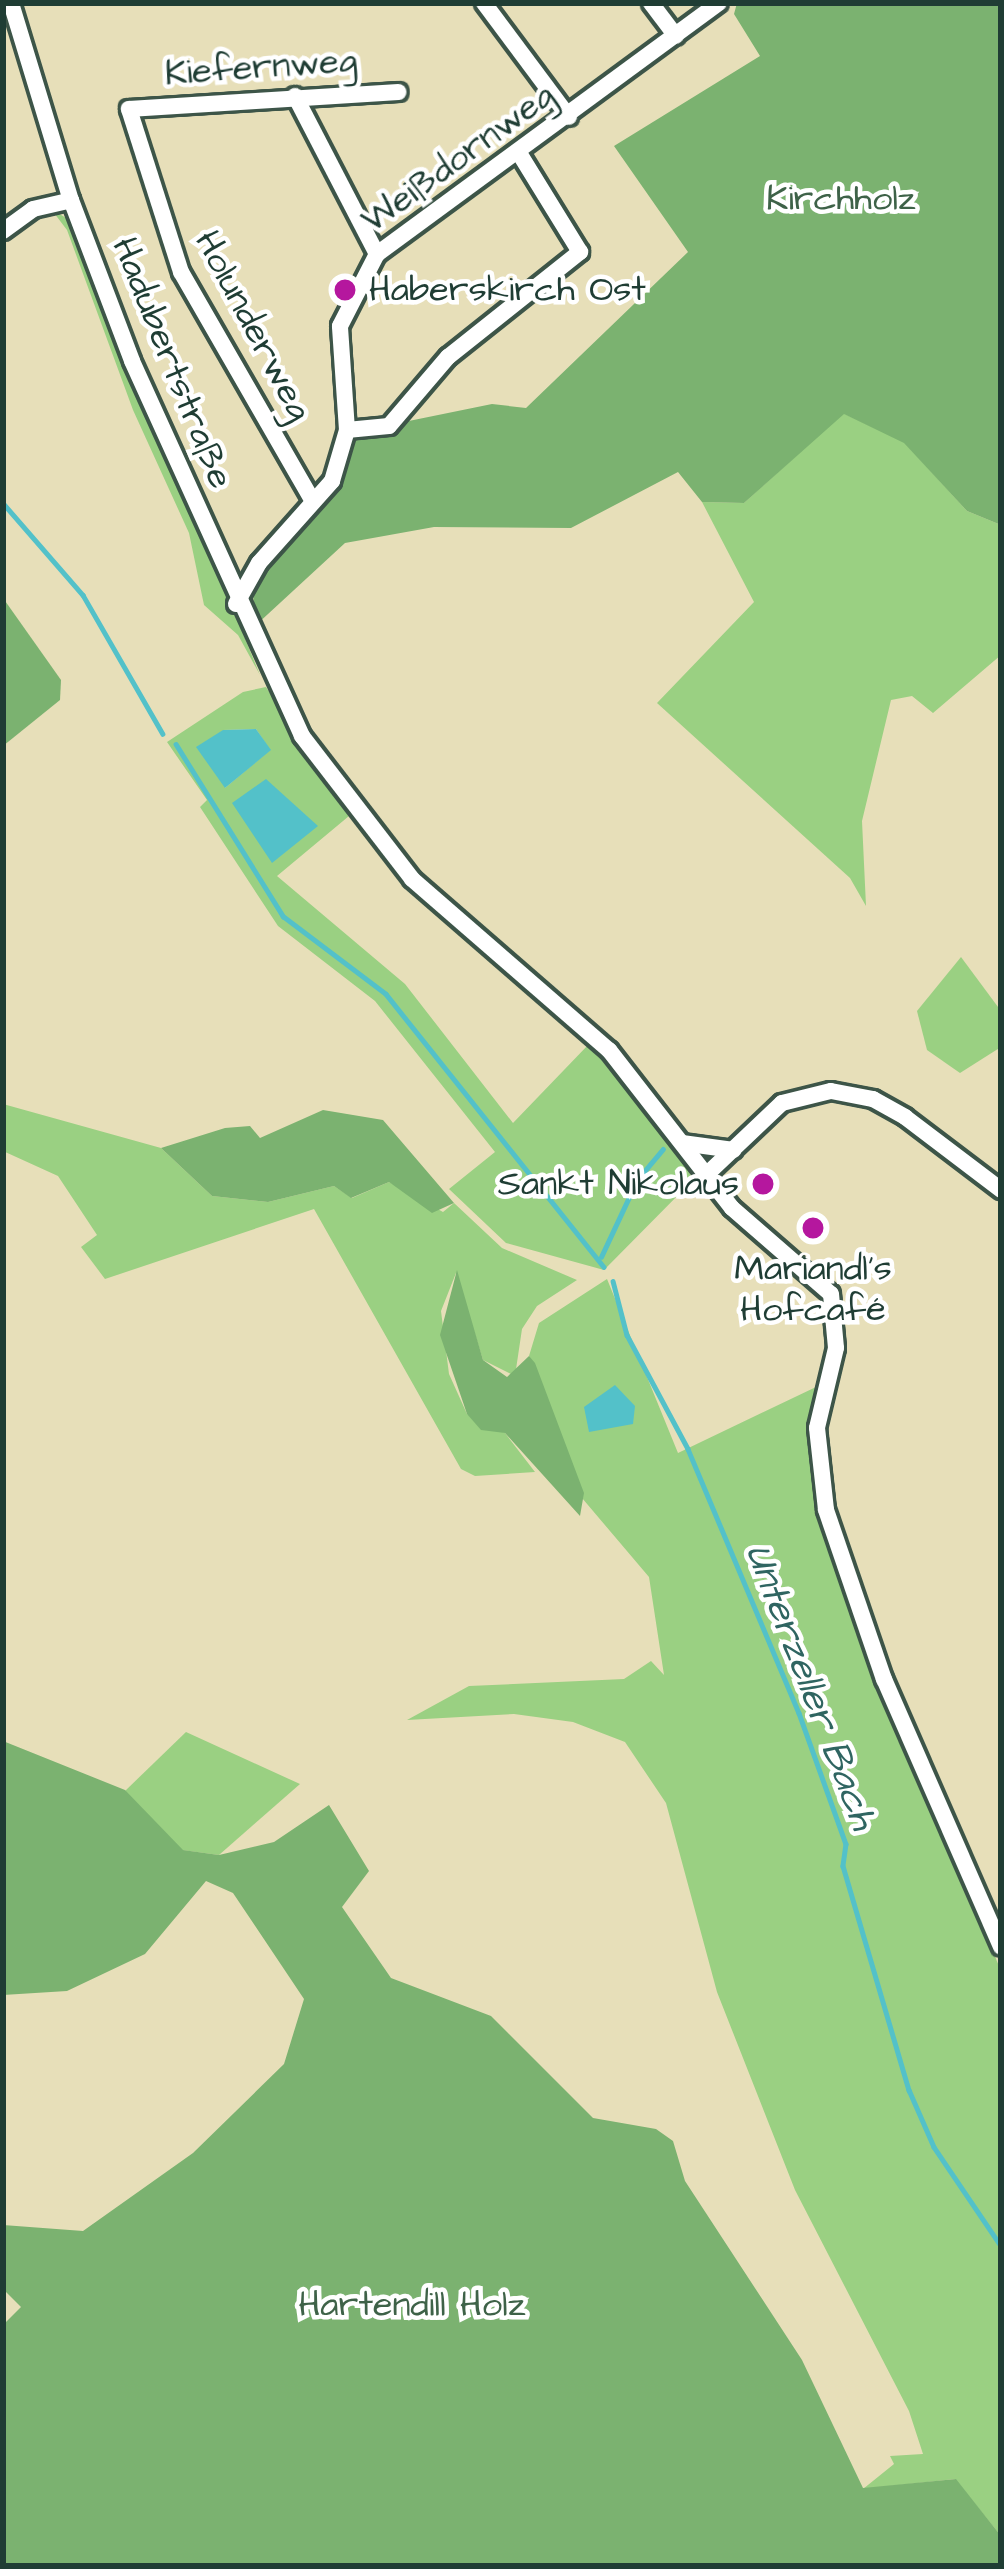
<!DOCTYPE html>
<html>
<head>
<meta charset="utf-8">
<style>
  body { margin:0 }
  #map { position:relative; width:1004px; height:2569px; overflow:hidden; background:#e7dfb9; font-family:"Architects Daughter",sans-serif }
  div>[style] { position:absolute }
  .green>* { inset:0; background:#9ad082 }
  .forest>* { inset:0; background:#7bb270 }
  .water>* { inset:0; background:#53c1c9 }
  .stream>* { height:4.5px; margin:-2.25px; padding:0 2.25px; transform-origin:2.25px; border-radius:2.25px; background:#53c1c9 }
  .roads { filter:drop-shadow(3px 0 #3d5548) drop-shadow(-3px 0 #3d5548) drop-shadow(0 3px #3d5548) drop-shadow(0 -3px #3d5548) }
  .minor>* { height:16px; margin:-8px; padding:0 8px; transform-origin:8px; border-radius:8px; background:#fff }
  .dots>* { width:33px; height:33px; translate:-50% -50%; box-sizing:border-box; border:6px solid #fff; border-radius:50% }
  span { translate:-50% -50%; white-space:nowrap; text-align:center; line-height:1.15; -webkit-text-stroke:9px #fff; paint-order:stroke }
  .street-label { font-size:36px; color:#1f3d34 }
  .park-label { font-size:36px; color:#3e6248 }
  .poi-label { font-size:36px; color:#1f3d34 }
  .left { translate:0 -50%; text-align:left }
  .right { translate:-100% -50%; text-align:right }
  .water-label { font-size:39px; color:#2f6561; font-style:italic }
  .frame { position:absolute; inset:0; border:6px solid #1f3d34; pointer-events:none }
</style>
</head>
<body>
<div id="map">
  <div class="green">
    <div style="clip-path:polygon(51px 209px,73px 222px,260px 675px,238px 635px,204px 605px,189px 533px,133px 410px,67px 230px)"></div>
    <div style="clip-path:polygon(843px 413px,904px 442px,967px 511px,1001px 525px,1001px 655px,933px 713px,912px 696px,891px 700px,862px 821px,866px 906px,850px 878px,657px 703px,754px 602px,702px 502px,744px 503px)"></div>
    <div style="clip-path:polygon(evenodd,266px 687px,349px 816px,277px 876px,405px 984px,513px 1123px,589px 1044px,686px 1166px,693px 1180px,604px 1270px,506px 1243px,449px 1189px,495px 1152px,375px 1001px,278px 926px,200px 807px,207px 800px,167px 742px,243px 692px,266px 687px,256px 729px,270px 750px,225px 788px,223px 730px,256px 729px)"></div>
    <div style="clip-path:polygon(961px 957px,1001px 1011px,1001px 1047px,960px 1073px,927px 1050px,917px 1011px)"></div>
    <div style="clip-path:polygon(3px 1104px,161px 1148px,212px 1196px,268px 1202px,334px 1186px,352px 1198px,389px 1182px,443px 1212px,454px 1203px,502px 1248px,577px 1280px,537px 1306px,522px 1329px,515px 1376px,483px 1360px,456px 1273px,441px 1311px,449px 1374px,467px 1414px,505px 1433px,535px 1472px,475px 1476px,461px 1469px,314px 1209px,105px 1279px,81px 1247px,97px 1235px,58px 1176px,3px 1151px)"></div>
    <div style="clip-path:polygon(607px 1279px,678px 1453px,816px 1387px,812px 1459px,840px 1581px,1001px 1971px,1001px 2536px,955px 2479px,863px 2489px,894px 2464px,890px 2456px,923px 2454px,909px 2411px,795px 2190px,717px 1992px,666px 1803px,625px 1742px,573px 1722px,514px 1714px,407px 1720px,469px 1686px,624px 1679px,651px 1661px,664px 1675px,649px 1577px,582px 1498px,529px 1356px,539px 1323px)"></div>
    <div style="clip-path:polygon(186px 1732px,300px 1784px,219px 1855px,182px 1850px,125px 1791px)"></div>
  </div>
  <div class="forest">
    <div style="clip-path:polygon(737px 3px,1001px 3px,1001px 525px,967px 511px,904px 443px,844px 414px,744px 503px,702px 502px,678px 472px,571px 528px,434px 527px,345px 543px,255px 626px,253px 593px,267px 560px,315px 501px,350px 433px,492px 404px,526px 408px,688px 252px,614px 146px,760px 56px,734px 14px)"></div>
    <div style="clip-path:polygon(3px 598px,61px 680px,60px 700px,3px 746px)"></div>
    <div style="clip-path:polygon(323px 1110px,383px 1120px,454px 1203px,432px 1213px,389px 1182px,351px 1198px,334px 1186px,268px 1202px,212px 1196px,161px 1148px,225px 1128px,250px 1126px,260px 1138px)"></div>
    <div style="clip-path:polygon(457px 1270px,483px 1360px,507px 1377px,529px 1356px,535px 1363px,584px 1493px,580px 1516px,505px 1433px,481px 1430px,467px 1414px,440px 1335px)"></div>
    <div style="clip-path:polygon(3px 1741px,125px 1790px,183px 1850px,219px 1855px,274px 1842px,329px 1805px,369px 1871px,342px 1907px,391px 1978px,491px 2016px,593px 2118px,656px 2129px,673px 2141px,685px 2181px,802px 2360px,863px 2488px,956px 2479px,1001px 2536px,1001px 2566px,3px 2566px,3px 2325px,21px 2307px,3px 2289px,3px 2225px,83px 2231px,193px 2153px,284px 2064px,304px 1999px,233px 1893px,206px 1881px,145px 1954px,67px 1991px,3px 1995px)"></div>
  </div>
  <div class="water">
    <div style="clip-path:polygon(256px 729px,271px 750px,225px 788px,196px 747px,223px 730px)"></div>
    <div style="clip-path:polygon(266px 779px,318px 826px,272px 863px,232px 803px)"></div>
    <div style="clip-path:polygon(615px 1385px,635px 1406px,633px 1424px,589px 1432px,584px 1407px)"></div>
  </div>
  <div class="stream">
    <div style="left:3px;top:503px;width:122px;rotate:49deg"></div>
    <div style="left:83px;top:595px;width:160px;rotate:60.1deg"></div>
    <div style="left:176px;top:744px;width:203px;rotate:58.1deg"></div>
    <div style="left:283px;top:916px;width:129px;rotate:37.1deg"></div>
    <div style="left:386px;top:994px;width:349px;rotate:51.4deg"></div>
    <div style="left:601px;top:1257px;width:85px;rotate:-64.9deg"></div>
    <div style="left:637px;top:1180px;width:40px;rotate:-50deg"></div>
    <div style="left:613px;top:1281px;width:56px;rotate:75.5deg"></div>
    <div style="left:627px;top:1335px;width:129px;rotate:61.8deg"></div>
    <div style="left:688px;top:1449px;width:286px;rotate:67.2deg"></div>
    <div style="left:799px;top:1713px;width:139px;rotate:70.3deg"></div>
    <div style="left:846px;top:1844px;width:22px;rotate:98deg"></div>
    <div style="left:843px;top:1866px;width:234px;rotate:73.6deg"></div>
    <div style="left:909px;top:2090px;width:62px;rotate:66.3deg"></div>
    <div style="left:934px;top:2147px;width:120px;rotate:55.9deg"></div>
  </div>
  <div class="roads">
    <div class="minor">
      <div style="left:11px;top:3px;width:206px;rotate:73.1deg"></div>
      <div style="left:71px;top:200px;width:172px;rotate:69.2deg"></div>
      <div style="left:132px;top:361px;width:412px;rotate:65.6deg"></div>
      <div style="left:302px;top:736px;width:180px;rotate:52.4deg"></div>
      <div style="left:412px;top:879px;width:261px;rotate:41deg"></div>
      <div style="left:609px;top:1050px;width:200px;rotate:52.1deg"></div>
      <div style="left:732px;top:1208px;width:131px;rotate:41deg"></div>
      <div style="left:831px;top:1294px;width:54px;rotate:84.7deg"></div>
      <div style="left:836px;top:1348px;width:82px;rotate:103.4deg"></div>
      <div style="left:817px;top:1428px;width:82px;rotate:83.7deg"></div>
      <div style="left:826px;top:1510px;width:179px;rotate:71.1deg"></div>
      <div style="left:884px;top:1679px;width:292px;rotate:66.4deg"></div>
      <div style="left:484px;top:3px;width:142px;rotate:53.3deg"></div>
      <div style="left:651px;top:3px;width:41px;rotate:52.9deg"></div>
      <div style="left:295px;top:96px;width:178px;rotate:62.6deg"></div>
      <div style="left:3px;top:231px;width:37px;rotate:-36deg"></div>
      <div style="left:33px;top:209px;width:39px;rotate:-13deg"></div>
      <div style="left:347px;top:430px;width:42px;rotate:-5.4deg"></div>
      <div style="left:389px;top:426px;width:91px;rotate:-49.5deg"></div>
      <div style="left:448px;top:357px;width:169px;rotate:-38.5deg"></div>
      <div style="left:580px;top:252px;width:116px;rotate:-121.6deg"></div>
      <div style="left:311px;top:498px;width:261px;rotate:-119.9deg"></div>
      <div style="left:181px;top:272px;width:171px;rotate:-107.7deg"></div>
      <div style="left:129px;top:109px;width:270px;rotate:-3.6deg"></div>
      <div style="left:236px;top:604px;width:47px;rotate:-60.7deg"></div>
      <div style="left:259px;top:563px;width:110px;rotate:-48.3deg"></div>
      <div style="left:332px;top:481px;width:53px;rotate:-73.6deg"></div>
      <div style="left:347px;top:430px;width:104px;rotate:-93.9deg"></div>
      <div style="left:340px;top:326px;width:81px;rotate:-62.8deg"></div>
      <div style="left:377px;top:254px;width:424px;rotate:-36.3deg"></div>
      <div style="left:682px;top:1143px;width:52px;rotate:7.7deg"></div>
      <div style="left:705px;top:1176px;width:106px;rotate:-43.5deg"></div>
      <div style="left:782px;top:1103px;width:50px;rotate:-13.8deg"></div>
      <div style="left:831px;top:1091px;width:43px;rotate:10.8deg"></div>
      <div style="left:873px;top:1099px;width:37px;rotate:29deg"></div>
      <div style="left:905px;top:1117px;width:121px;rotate:37.2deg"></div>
    </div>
  </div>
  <div class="dots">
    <div style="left:345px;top:290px;background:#b5179e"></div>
    <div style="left:763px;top:1184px;background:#b5179e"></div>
    <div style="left:813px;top:1228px;background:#b5179e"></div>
  </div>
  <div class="street-label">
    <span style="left:261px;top:67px;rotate:-4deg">Kiefernweg</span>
    <span style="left:458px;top:158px;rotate:-36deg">Weißdornweg</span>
    <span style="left:253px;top:326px;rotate:62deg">Holunderweg</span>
    <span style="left:172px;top:363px;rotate:68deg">Hadubertstraße</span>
  </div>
  <div class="park-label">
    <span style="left:841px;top:199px">Kirchholz</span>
    <span style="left:412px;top:2305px">Hartendill Holz</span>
  </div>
  <div class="poi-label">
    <span class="left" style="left:369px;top:290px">Haberskirch Ost</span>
    <span class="right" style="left:739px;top:1184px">Sankt Nikolaus</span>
    <span style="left:813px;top:1289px">Mariandl's<br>Hofcafé</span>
  </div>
  <div class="water-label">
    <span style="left:810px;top:1687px;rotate:69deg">Unterzeller Bach</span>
  </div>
  <div class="frame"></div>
</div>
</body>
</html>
